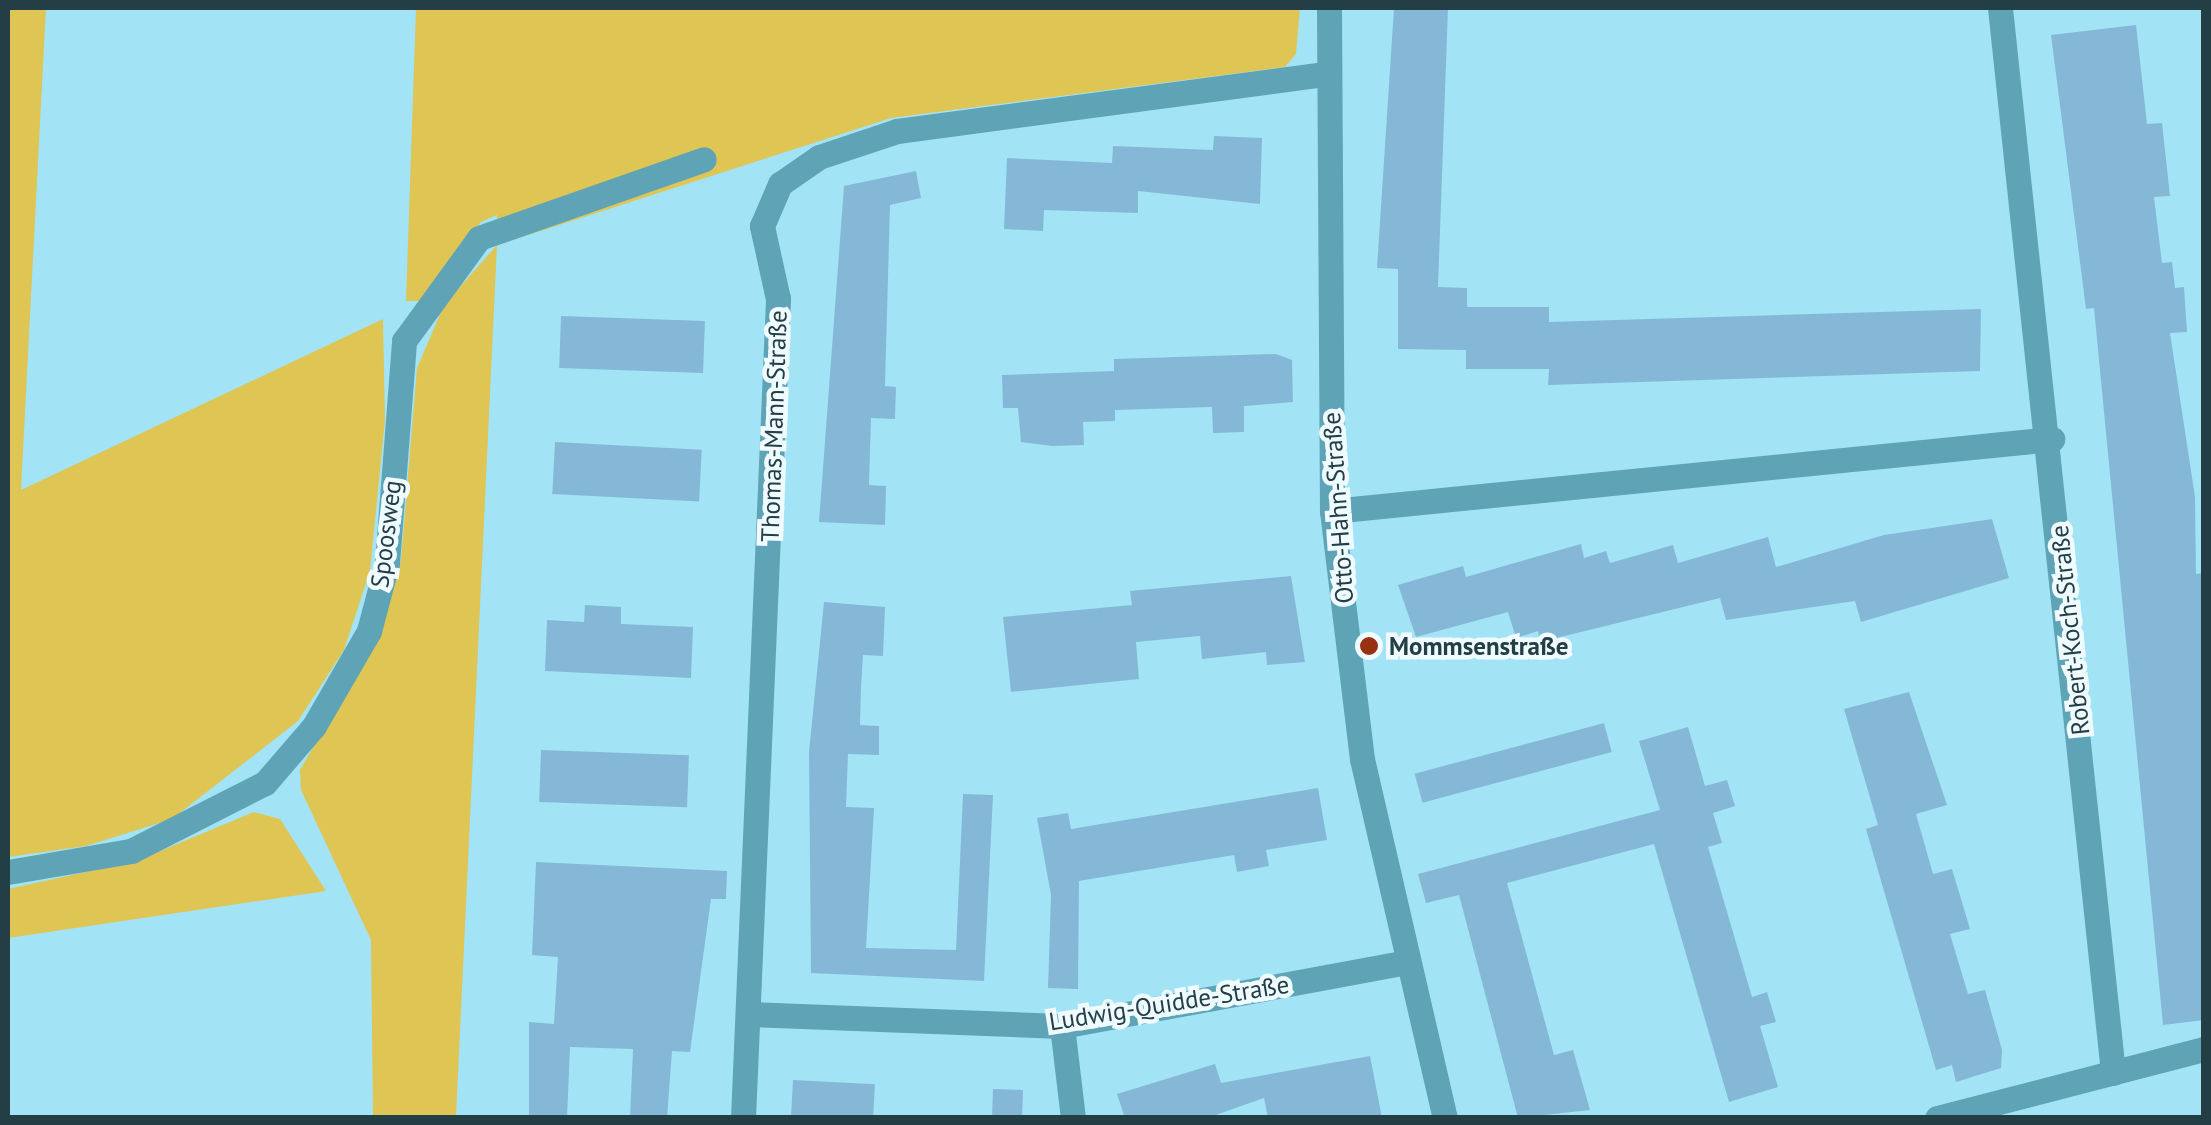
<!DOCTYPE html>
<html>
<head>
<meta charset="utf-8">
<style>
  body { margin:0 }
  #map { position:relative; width:2211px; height:1125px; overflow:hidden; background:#a2e4f5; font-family:"PT Sans",sans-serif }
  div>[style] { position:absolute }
  .green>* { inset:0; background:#dfc554 }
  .building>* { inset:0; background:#85b8d7; transform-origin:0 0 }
  .minor>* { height:25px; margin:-12.5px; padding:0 12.5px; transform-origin:12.5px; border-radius:12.5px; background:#5fa4b6 }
  .dots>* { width:28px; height:28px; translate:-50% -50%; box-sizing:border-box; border:5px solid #effbff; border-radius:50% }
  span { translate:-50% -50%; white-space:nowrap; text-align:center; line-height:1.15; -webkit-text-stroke:9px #effbff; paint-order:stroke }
  .street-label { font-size:25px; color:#233e45 }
  .poi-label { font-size:25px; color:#233e45; font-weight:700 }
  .left { translate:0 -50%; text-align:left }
  .frame { position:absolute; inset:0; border:10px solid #233e45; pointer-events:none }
</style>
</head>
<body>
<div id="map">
  <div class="green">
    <div style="clip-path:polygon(8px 8px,46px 8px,21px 490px,383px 319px,385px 420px,370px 571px,344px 650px,298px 721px,172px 819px,86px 846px,8px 857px)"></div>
    <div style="clip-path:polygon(416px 8px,1300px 8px,1296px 54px,1285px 67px,891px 118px,497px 245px,456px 1117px,373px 1117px,371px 940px,301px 790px,300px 770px,379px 633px,401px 560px,417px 368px,444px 305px,497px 245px,497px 215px,481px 222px,420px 301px,406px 301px)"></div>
    <div style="clip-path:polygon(254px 812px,280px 819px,326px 891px,8px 938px,8px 889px,136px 861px)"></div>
  </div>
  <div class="building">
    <div style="clip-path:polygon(1394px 8px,1448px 8px,1438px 287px,1467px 288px,1467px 307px,1549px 307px,1549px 322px,1981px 309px,1980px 371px,1548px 385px,1549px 369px,1466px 369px,1466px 350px,1398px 349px,1398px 269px,1377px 268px)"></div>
    <div style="clip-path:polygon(2136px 25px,2147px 124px,2162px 123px,2170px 196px,2154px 197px,2162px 263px,2172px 262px,2175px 288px,2184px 287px,2187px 332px,2170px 333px,2195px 497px,2196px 574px,2204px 573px,2204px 1020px,2163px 1025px,2094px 308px,2086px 309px,2051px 35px)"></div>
    <div style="clip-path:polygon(1214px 136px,1262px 138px,1260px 204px,1138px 191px,1138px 213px,1044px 210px,1043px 231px,1004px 229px,1007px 158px,1112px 163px,1113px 146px,1213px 150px)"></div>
    <div style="clip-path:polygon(916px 171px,921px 198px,890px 205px,885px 386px,896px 387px,895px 419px,871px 418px,869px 485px,886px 486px,885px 525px,819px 522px,844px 186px)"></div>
    <div style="left:561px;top:316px;width:144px;height:52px;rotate:2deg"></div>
    <div style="clip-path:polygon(1276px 354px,1292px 360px,1293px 402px,1244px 406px,1244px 432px,1213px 433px,1212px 407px,1115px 410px,1115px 421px,1083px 422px,1084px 445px,1052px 446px,1021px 442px,1018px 408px,1003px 408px,1002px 375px,1114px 371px,1114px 359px)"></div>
    <div style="left:555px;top:442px;width:147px;height:52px;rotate:3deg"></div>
    <div style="clip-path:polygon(1992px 519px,2009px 578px,1861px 622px,1855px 601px,1726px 620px,1720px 598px,1540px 642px,1538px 631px,1516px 638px,1508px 612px,1416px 637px,1398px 585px,1463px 566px,1466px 577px,1581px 544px,1584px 558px,1606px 551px,1610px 563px,1673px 545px,1678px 563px,1768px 537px,1776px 567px,1884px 535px)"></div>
    <div style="clip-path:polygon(1291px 576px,1305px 662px,1267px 665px,1266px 652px,1202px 659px,1200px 636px,1136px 642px,1139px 679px,1011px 692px,1003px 617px,1132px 605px,1130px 591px)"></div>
    <div style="clip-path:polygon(824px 602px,885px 607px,883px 656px,863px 655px,861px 689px,860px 725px,879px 726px,879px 755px,848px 754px,846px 807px,874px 808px,866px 948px,956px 950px,963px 794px,993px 795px,984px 981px,811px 973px,809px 752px)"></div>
    <div style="clip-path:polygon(585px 605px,621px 607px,621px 624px,693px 627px,691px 678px,545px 671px,547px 620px,584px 622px)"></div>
    <div style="clip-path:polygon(1909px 692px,1947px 805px,1916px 814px,1933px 874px,1952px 869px,1970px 929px,1950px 934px,1968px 994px,1985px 990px,2002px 1050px,2001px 1068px,1956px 1082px,1952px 1065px,1936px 1070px,1866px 829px,1878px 825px,1844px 709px)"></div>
    <div style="left:1604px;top:723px;width:30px;height:196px;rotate:75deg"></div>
    <div style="clip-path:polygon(1688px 727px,1705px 786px,1727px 780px,1735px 806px,1713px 813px,1722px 843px,1708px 847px,1752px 997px,1767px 992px,1776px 1022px,1760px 1026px,1778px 1087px,1729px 1102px,1654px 844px,1507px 883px,1554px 1055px,1573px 1050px,1590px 1110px,1518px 1118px,1459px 895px,1426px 903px,1418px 874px,1660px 810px,1639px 741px)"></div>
    <div style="left:541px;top:750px;width:148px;height:52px;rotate:2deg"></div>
    <div style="clip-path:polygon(1318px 788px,1327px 840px,1266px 850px,1269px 866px,1237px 872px,1234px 855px,1079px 881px,1078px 989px,1048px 988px,1051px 895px,1037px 818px,1068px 813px,1071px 829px)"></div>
    <div style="clip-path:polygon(536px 862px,727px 871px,726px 899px,711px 899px,690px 1052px,672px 1051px,667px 1118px,630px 1118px,633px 1049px,570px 1047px,567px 1118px,529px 1118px,529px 1022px,554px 1024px,558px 957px,532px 955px)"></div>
    <div style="clip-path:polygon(1370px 1056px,1382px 1118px,1268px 1118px,1264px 1098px,1207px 1118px,1125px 1118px,1117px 1094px,1215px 1064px,1221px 1083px)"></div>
    <div style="left:793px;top:1080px;width:82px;height:38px;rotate:3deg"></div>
    <div style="left:993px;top:1089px;width:30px;height:29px;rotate:2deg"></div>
  </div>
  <div class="minor">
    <div style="left:1329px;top:8px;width:503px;rotate:89.66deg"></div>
    <div style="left:1332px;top:511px;width:250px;rotate:83.1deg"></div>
    <div style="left:1362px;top:759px;width:368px;rotate:77deg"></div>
    <div style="left:2000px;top:8px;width:1071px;rotate:83.94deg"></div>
    <div style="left:1332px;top:511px;width:724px;rotate:-5.71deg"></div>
    <div style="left:8px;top:872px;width:125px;rotate:-9.7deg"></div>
    <div style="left:131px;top:851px;width:150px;rotate:-26.9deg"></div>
    <div style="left:265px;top:783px;width:75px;rotate:-49.3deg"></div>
    <div style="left:314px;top:726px;width:110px;rotate:-59.9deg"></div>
    <div style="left:369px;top:631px;width:70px;rotate:-75.2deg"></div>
    <div style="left:387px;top:563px;width:223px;rotate:-85.6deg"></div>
    <div style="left:404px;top:341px;width:127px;rotate:-53.9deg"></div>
    <div style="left:479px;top:238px;width:238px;rotate:-19.3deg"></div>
    <div style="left:750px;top:1014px;width:312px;rotate:2.2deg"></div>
    <div style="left:1062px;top:1026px;width:351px;rotate:-10.5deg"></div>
    <div style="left:1062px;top:1026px;width:93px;rotate:83.2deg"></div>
    <div style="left:743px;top:1118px;width:820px;rotate:-87.55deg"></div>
    <div style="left:778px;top:299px;width:75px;rotate:-102.4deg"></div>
    <div style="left:762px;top:226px;width:46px;rotate:-66.8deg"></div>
    <div style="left:780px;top:184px;width:47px;rotate:-34.7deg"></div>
    <div style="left:819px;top:157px;width:82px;rotate:-18.4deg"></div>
    <div style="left:897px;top:131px;width:434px;rotate:-7.6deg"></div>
    <div style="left:1937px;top:1118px;width:276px;rotate:-14.5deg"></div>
  </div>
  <div class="dots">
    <div style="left:1369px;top:646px;background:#983112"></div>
  </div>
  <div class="street-label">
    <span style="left:774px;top:426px;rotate:-88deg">Thomas-Mann-Straße</span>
    <span style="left:1338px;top:508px;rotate:-94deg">Otto-Hahn-Straße</span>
    <span style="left:386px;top:534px;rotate:-83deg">Spoosweg</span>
    <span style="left:2070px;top:630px;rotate:-96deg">Robert-Koch-Straße</span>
    <span style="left:1169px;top:1003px;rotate:-9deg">Ludwig-Quidde-Straße</span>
  </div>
  <div class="poi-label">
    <span class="left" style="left:1389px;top:646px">Mommsenstraße</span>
  </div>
  <div class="frame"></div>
</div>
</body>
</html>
